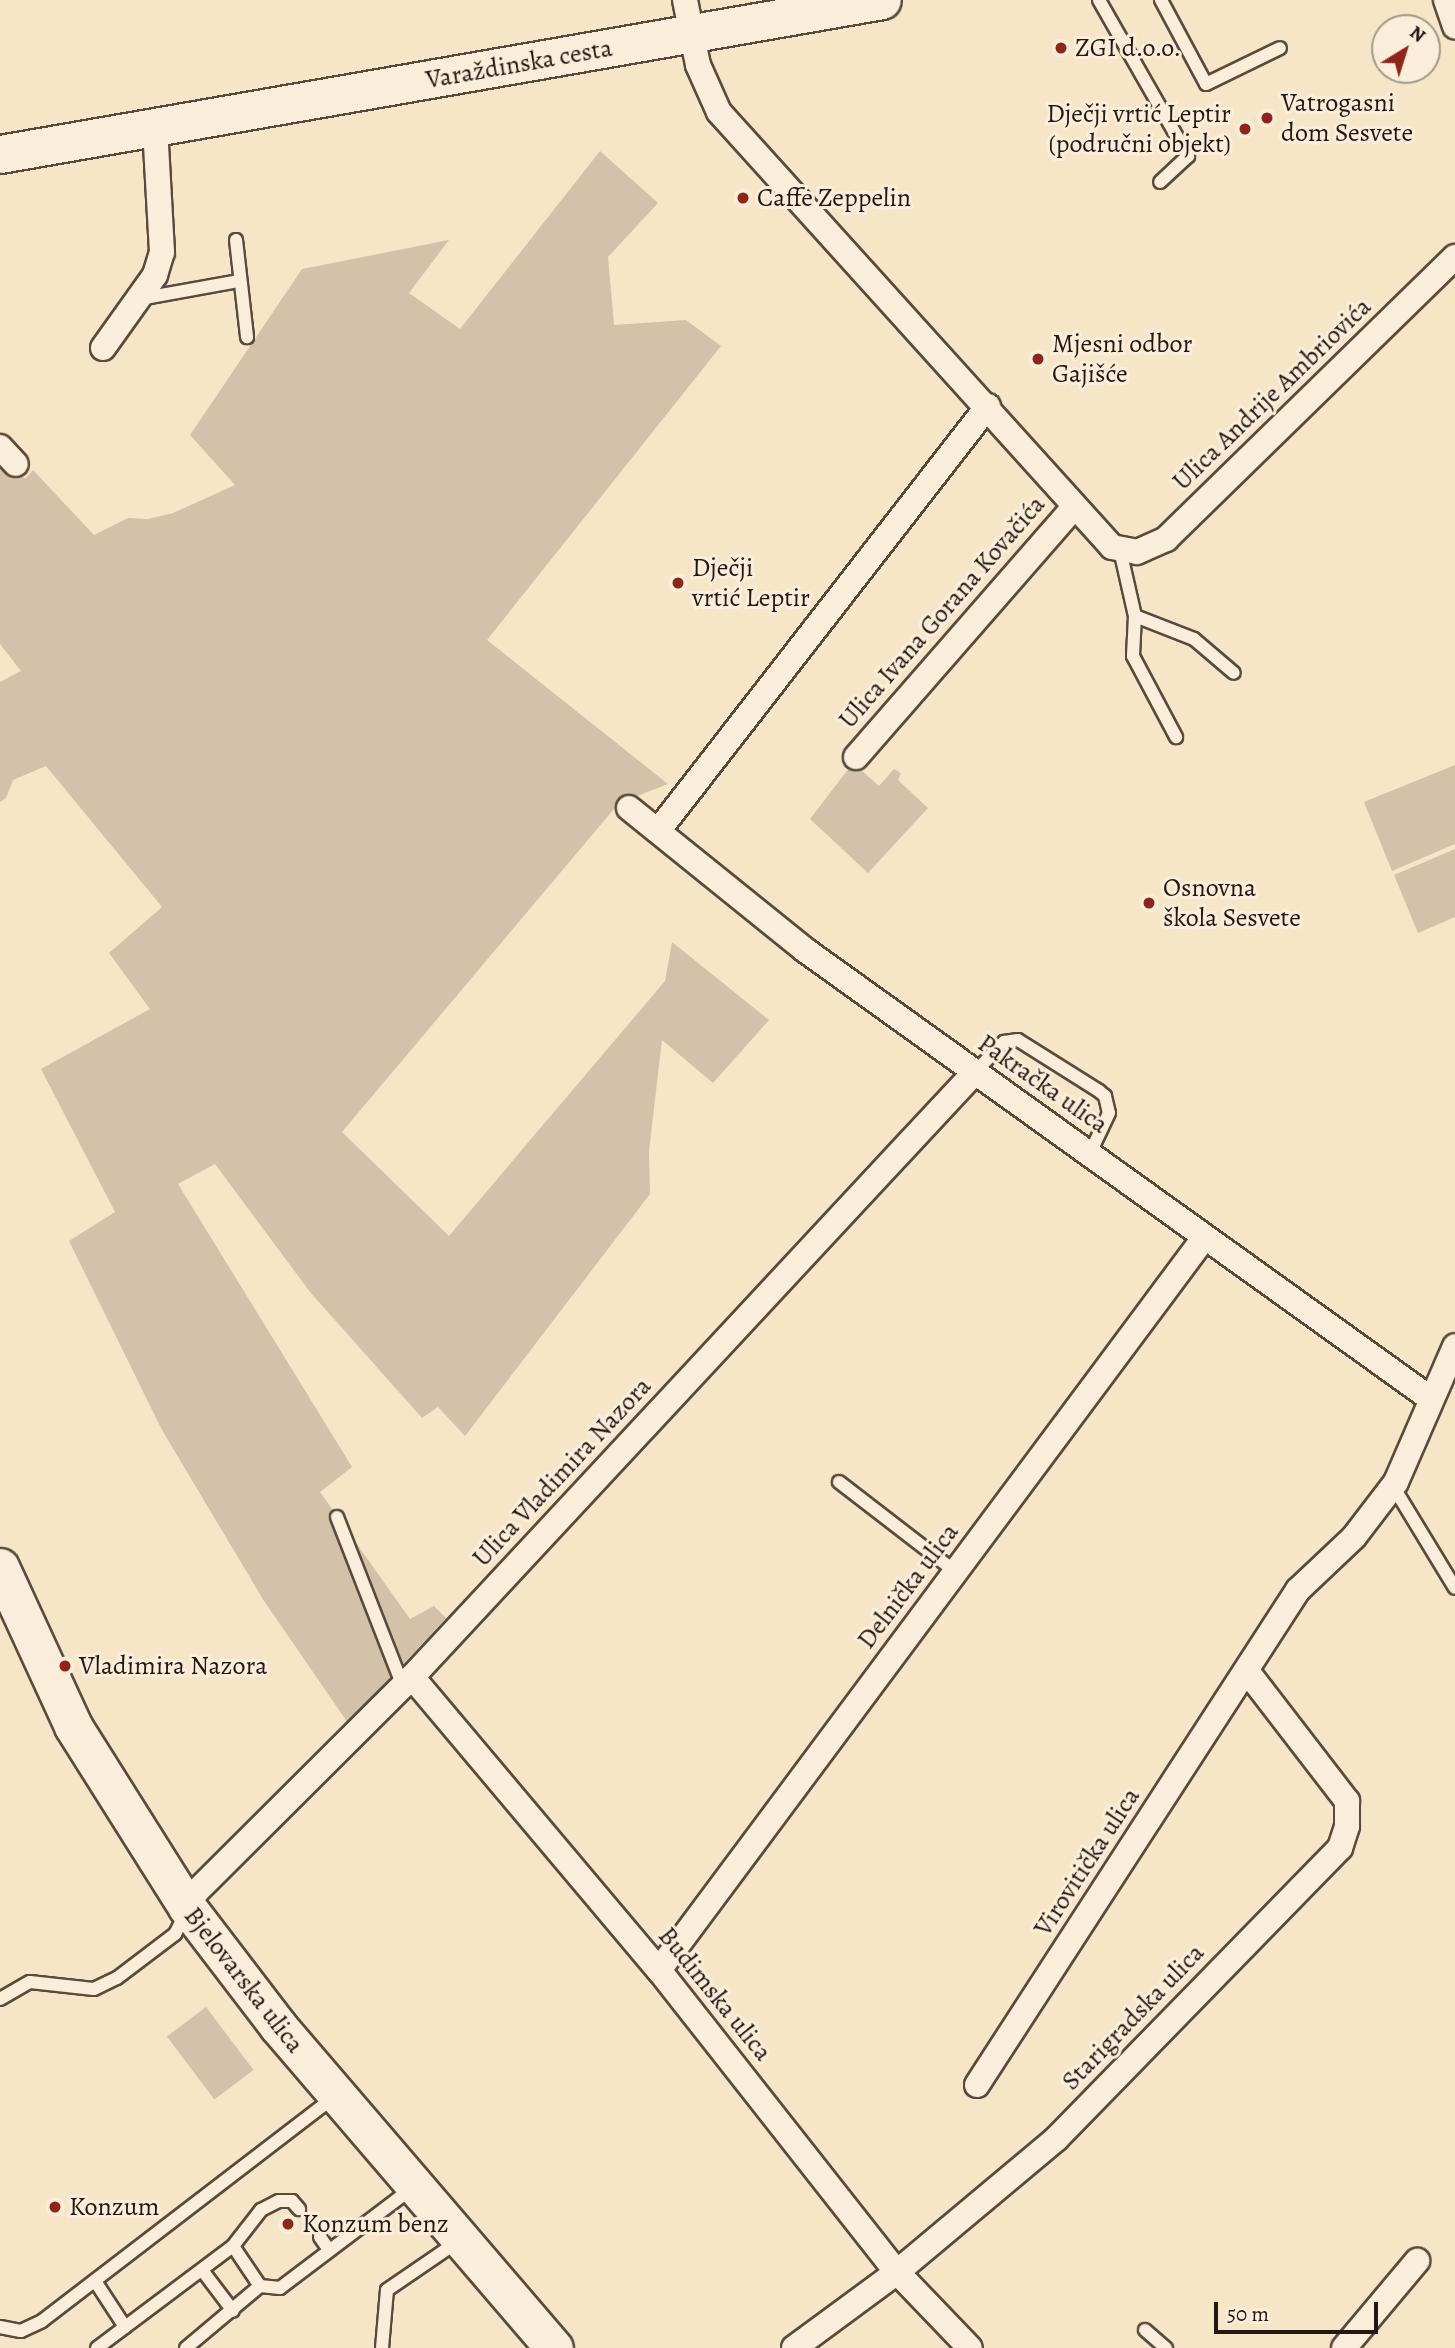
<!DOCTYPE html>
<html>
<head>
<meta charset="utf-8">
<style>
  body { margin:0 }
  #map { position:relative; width:1455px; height:2348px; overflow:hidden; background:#f7e5c8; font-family:Alegreya,serif }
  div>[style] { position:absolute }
  .green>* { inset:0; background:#d3c2a9; transform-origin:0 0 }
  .roads { filter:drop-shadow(2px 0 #594a3e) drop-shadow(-2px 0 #594a3e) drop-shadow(0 2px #594a3e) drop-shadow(0 -2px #594a3e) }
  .service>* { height:12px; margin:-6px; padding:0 6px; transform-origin:6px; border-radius:6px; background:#faeedb }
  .minor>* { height:24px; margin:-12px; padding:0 12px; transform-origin:12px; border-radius:12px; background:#faeedb }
  .secondary>* { height:37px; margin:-18.5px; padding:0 18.5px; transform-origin:18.5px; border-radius:18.5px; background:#faeedb }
  .dots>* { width:19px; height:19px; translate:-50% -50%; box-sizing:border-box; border:4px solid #faeedb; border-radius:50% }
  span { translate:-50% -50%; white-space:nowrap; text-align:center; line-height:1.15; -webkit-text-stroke:6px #faeedb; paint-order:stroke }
  .poi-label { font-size:26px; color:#241610 }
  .left { translate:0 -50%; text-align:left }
  .right { translate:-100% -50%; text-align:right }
  .street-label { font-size:26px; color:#241610 }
  .north { position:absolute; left:1371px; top:14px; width:70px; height:70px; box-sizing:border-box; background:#faeedb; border:2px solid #a4988a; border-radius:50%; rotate:38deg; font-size:19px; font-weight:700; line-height:28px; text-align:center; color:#241610 }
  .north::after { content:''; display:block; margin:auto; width:24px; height:32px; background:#8f2418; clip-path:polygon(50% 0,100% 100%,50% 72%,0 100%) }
  .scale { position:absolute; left:1214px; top:2302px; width:164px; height:32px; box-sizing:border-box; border:4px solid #241610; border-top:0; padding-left:9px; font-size:21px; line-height:24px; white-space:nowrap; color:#241610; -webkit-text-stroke:5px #faeedb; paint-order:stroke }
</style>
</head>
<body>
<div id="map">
  <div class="green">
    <div style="clip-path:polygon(600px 151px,658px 203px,608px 257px,614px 325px,686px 320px,721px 346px,487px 640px,668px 784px,619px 803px,342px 1132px,449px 1236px,665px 981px,672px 942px,769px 1020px,713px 1083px,662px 1040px,649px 1151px,650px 1194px,465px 1436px,438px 1407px,422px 1418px,310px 1292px,215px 1164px,178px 1184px,352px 1467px,320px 1492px,410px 1619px,434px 1606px,446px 1618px,348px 1723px,264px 1601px,162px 1430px,69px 1241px,115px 1212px,41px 1069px,150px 1009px,109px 953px,162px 907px,46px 766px,13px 780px,6px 798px,0 802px,0 682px,21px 671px,0 644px,0 468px,10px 476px,26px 478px,33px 470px,94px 535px,128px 518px,148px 519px,173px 513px,235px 485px,190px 435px,302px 269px,449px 240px,409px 293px,460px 329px)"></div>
    <div style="clip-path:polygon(853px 763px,879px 786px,894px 769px,901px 773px,898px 780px,928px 808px,868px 873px,810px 819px)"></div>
    <div style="clip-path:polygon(1455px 765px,1455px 844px,1392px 871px,1364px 802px)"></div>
    <div style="clip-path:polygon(1455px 849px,1455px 917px,1418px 933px,1394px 875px)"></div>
    <div style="left:206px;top:2007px;width:79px;height:49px;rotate:53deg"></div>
  </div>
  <div class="roads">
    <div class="service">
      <div style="left:1099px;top:0;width:180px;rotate:60.3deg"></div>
      <div style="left:1188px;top:156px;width:38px;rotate:137deg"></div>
      <div style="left:1161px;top:0;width:95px;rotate:61.8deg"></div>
      <div style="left:1206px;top:84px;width:82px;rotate:-25.9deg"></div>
      <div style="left:236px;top:240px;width:98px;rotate:83.5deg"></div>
      <div style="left:139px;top:299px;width:102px;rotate:-10.2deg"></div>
      <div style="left:1120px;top:550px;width:68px;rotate:77.2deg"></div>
      <div style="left:1135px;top:616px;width:40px;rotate:92.9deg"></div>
      <div style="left:1133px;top:656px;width:92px;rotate:62deg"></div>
      <div style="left:1135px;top:616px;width:63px;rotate:21.3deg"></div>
      <div style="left:1194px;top:639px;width:52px;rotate:40.4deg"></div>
      <div style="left:975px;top:1072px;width:42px;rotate:-46deg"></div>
      <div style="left:1004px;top:1042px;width:14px;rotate:-8deg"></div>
      <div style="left:1018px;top:1040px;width:96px;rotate:32.2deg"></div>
      <div style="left:1099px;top:1091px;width:8px;rotate:40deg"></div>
      <div style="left:1105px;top:1096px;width:17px;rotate:77deg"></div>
      <div style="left:1109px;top:1113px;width:44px;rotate:115.4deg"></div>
      <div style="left:839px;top:1482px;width:148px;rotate:37.6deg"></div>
      <div style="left:1393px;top:1486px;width:119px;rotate:58.7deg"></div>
      <div style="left:337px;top:1517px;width:181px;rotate:68.7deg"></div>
      <div style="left:0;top:1999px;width:34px;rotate:-30deg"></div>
      <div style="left:30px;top:1982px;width:64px;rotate:6.2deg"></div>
      <div style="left:94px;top:1989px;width:25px;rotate:-26deg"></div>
      <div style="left:117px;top:1978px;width:73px;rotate:-37.2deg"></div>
      <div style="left:175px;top:1934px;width:22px;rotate:-63deg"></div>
      <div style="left:320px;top:2237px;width:16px;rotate:55deg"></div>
      <div style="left:233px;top:2246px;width:48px;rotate:56deg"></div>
      <div style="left:260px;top:2286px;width:20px;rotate:6deg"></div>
      <div style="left:280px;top:2288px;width:166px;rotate:-37.1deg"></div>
      <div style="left:202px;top:2270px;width:51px;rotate:52.9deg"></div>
      <div style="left:95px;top:2281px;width:55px;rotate:56.9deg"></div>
      <div style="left:0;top:2327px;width:21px;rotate:11deg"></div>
      <div style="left:21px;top:2331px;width:23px;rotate:-25deg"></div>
      <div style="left:42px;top:2321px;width:371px;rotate:-37.5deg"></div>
      <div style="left:1145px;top:2330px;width:28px;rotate:41deg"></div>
      <div style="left:97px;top:2348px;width:170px;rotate:-36.9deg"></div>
      <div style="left:233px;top:2246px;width:46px;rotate:-52.1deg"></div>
      <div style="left:261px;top:2210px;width:20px;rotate:-27deg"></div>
      <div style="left:279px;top:2201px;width:13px"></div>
      <div style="left:292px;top:2201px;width:11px;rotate:49deg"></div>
      <div style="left:186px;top:2348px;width:97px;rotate:-40deg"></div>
      <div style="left:382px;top:2348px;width:58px;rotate:-85.1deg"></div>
      <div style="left:387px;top:2290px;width:85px;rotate:-34.4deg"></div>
    </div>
    <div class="minor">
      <div style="left:685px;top:0;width:66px;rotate:78.7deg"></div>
      <div style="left:698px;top:65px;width:51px;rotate:65.9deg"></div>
      <div style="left:719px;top:112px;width:586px;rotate:47.9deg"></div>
      <div style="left:1112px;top:547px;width:25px;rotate:11deg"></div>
      <div style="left:1137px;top:552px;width:32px;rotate:-24deg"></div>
      <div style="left:1166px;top:539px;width:404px;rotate:-44.3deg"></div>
      <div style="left:1446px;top:0;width:28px;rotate:71deg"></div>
      <div style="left:103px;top:348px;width:90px;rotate:-54.5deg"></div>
      <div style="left:155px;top:275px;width:24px;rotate:-73deg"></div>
      <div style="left:162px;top:252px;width:124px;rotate:-93.2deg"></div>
      <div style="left:0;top:447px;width:23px;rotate:47deg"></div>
      <div style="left:856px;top:757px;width:332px;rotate:-48.9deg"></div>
      <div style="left:629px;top:808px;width:226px;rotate:38.9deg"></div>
      <div style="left:805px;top:950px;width:770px;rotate:35.65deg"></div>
      <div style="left:658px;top:831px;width:538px;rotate:-52.17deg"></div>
      <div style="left:412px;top:1677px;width:383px;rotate:49.9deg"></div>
      <div style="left:659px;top:1970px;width:385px;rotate:51.8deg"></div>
      <div style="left:897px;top:2272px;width:105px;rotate:46.2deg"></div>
      <div style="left:187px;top:1907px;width:17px;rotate:-59deg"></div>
      <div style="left:196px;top:1892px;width:305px;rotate:-44.9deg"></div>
      <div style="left:412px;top:1677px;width:826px;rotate:-47.06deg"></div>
      <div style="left:659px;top:1970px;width:913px;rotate:-53.33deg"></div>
      <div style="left:977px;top:2085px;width:590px;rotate:-57.04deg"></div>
      <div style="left:1298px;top:1590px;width:77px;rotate:-43.4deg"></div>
      <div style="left:1354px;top:1537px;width:69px;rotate:-52.6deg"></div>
      <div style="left:1396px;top:1482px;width:148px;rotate:-66.5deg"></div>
      <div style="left:794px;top:2348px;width:128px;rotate:-36.4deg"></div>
      <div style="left:897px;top:2272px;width:207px;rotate:-39.9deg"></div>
      <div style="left:1056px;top:2139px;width:407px;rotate:-45.7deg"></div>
      <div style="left:1340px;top:1848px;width:23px;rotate:-72deg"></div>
      <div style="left:1347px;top:1826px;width:25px;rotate:-90deg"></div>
      <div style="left:1347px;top:1801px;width:164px;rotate:-127.6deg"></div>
      <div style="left:1344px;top:2348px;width:114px;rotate:-50deg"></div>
    </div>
    <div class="secondary">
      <div style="left:0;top:154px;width:895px;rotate:-9.9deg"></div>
      <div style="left:0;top:1567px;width:175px;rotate:65.3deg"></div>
      <div style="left:73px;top:1726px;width:214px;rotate:57.8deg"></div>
      <div style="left:187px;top:1907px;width:150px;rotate:52.6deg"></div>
      <div style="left:278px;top:2026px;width:424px;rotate:49.4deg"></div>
    </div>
  </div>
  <div class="dots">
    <div style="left:1061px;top:48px;background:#8f2418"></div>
    <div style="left:1267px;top:118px;background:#8f2418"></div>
    <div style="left:1245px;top:129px;background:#8f2418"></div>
    <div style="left:743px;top:198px;background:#8f2418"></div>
    <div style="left:1038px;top:359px;background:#8f2418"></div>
    <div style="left:678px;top:583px;background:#8f2418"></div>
    <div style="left:1149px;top:903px;background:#8f2418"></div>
    <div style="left:65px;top:1666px;background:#8f2418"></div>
    <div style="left:55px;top:2207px;background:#8f2418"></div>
    <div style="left:288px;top:2224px;background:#8f2418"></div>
  </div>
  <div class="poi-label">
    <span class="left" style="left:1075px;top:48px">ZGI d.o.o.</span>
    <span class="left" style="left:1281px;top:118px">Vatrogasni<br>dom Sesvete</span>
    <span class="right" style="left:1231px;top:129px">Dječji vrtić Leptir<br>(područni objekt)</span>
    <span class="left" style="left:757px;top:198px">Caffe Zeppelin</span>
    <span class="left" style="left:1052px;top:359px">Mjesni odbor<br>Gajišće</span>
    <span class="left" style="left:692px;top:583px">Dječji<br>vrtić Leptir</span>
    <span class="left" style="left:1163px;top:903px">Osnovna<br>škola Sesvete</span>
    <span class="left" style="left:79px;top:1666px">Vladimira Nazora</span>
    <span class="left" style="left:69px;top:2207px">Konzum</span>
    <span class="left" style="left:302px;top:2224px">Konzum benz</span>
  </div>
  <div class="street-label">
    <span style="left:519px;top:64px;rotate:-10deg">Varaždinska cesta</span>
    <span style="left:1272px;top:394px;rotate:-44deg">Ulica Andrije Ambriovića</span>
    <span style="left:942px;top:612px;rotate:-49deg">Ulica Ivana Gorana Kovačića</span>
    <span style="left:1043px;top:1084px;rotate:35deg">Pakračka ulica</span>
    <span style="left:562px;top:1472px;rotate:-47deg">Ulica Vladimira Nazora</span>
    <span style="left:908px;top:1586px;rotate:-53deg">Delnička ulica</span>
    <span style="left:1087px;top:1862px;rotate:-57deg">Virovitička ulica</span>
    <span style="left:244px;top:1980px;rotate:52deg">Bjelovarska ulica</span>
    <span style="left:715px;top:1994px;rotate:51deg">Budimska ulica</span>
    <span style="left:1133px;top:2017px;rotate:-46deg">Starigradska ulica</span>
  </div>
  <div class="north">N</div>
  <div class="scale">50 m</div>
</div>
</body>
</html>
